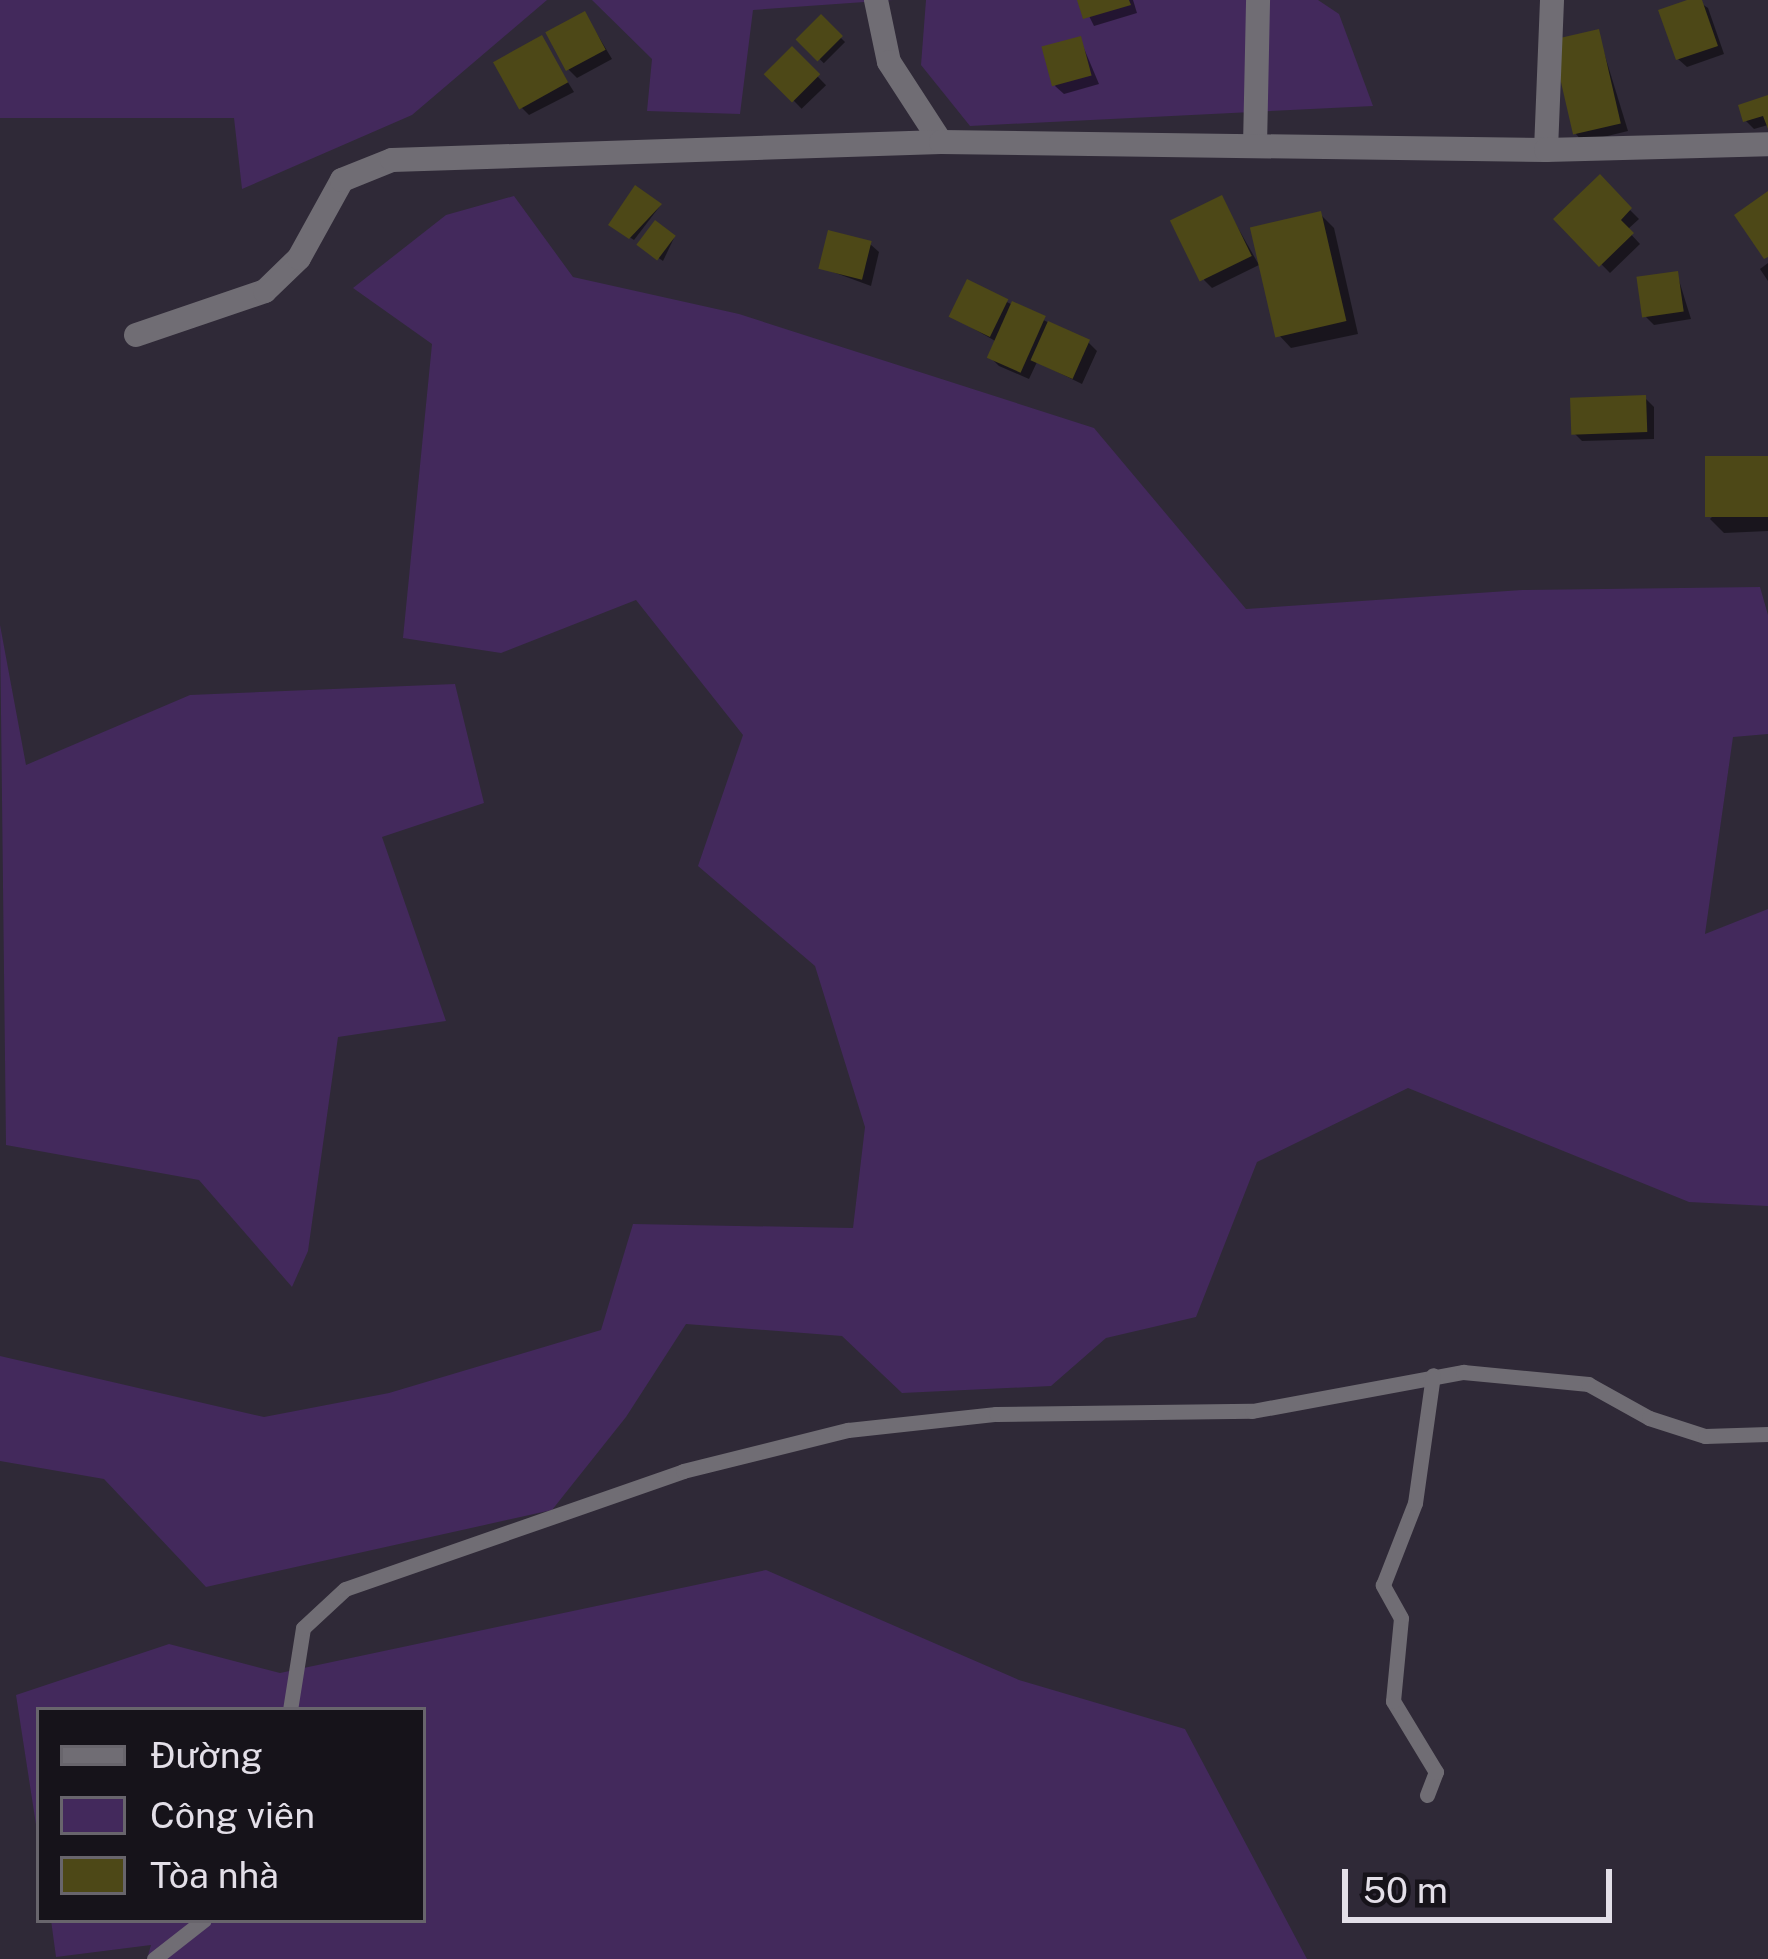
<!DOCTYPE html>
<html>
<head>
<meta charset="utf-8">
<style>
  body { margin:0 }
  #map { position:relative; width:1768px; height:1959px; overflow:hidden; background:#2f2937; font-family:"Public Sans",sans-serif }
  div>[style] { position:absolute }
  .green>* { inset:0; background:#43295c }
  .shadow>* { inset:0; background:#0007; transform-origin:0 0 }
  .building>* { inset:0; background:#4d4817; transform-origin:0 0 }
  .service>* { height:15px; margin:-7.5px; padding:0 7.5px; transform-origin:7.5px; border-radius:7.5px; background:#706d74 }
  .minor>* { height:24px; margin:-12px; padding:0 12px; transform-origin:12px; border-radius:12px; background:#706d74 }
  span { translate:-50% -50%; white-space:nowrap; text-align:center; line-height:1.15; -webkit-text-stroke:9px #16131a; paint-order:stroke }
  .legend { position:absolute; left:36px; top:1707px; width:390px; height:216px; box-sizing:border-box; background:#16131a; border:3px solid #68656c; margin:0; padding:15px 21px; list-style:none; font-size:36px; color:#e3dfe8 }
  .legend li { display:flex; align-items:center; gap:24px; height:60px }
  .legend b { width:60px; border:3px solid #68656c }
  .scale { position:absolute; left:1342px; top:1869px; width:270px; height:54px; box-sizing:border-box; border:6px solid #e3dfe8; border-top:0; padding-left:15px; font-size:36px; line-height:42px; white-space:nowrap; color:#e3dfe8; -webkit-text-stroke:9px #16131a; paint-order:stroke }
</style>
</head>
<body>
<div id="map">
  <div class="green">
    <div style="clip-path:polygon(0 0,547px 0,412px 115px,242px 189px,234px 118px,0 118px)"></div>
    <div style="clip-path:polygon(592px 0,893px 0,753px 10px,740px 114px,647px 111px,652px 59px)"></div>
    <div style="clip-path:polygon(926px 0,1318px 0,1339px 14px,1373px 106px,970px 126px,921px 65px)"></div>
    <div style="clip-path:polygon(514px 196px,573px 277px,739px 314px,1094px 428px,1246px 609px,1522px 590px,1760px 587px,1768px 615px,1768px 734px,1733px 737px,1705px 934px,1768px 909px,1768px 1206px,1689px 1202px,1408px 1088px,1257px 1162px,1196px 1317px,1106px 1338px,1051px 1386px,902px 1393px,842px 1336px,686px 1324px,626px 1417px,552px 1510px,206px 1587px,104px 1479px,0 1461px,0 1356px,264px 1417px,389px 1393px,601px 1330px,633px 1224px,853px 1228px,865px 1127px,815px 966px,698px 866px,743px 735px,636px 600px,501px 653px,403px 638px,432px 344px,353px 288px,446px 215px)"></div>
    <div style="clip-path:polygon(0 625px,26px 765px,190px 695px,455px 684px,484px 803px,382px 837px,446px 1021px,338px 1037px,308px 1251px,292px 1287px,199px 1180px,6px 1145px)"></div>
    <div style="clip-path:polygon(766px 1570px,1019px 1680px,1185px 1729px,1307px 1959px,147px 1959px,151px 1945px,56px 1957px,51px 1920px,423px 1920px,423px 1710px,39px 1710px,39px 1844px,16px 1695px,169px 1644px,280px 1673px)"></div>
  </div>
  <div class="shadow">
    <div style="clip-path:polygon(1081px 0,1133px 0,1137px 13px,1094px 26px)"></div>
    <div style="clip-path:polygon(1696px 0,1708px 8px,1724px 54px,1687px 67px,1678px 59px)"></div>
    <div style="clip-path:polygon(585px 14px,612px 59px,577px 78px,568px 69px)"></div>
    <div style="left:821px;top:18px;width:34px;height:30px;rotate:45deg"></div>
    <div style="clip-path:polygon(1598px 33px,1628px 131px,1583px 142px,1575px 133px)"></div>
    <div style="clip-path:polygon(541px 39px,574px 92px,529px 115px,521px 107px)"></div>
    <div style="clip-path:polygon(1080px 39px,1099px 84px,1064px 94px,1055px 86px)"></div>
    <div style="left:792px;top:50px;width:49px;height:34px;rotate:46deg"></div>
    <div style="clip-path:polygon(1768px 98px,1768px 125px,1754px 129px,1746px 121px)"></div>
    <div style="clip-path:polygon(1599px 179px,1639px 219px,1627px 230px,1640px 244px,1610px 273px,1557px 219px)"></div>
    <div style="clip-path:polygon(1221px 198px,1259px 265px,1212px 288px,1204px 280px)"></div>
    <div style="clip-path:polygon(660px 206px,634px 240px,615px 228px)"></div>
    <div style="clip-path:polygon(1320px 214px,1334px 228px,1358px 334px,1291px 348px,1278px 334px)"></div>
    <div style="clip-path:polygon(674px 238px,663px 261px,644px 248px)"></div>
    <div style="clip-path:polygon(870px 244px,879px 252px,871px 286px,822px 268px)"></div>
    <div style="clip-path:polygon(1768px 263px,1768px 281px,1760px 269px)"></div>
    <div style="clip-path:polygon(1677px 274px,1691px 319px,1654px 325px,1645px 316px)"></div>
    <div style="clip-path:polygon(968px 283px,1088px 342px,1097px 351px,1082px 384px,1037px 362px,1029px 379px,999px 366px,990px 357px,997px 342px,953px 317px)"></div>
    <div style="clip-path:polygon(1645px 398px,1654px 407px,1654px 439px,1582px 441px,1574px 433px)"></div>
    <div style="clip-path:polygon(1768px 459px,1768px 531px,1724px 533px,1710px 519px)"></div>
  </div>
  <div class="building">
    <div style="clip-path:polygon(1077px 0,1129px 0,1131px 5px,1083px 19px)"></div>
    <div style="clip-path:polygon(1687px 0,1702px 0,1718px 46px,1676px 60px,1658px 10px)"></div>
    <div style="left:585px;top:11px;width:44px;height:45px;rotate:62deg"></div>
    <div style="left:821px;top:14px;width:31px;height:36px;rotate:45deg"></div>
    <div style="left:1599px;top:29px;width:97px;height:49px;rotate:77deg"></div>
    <div style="left:542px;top:35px;width:54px;height:56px;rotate:61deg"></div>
    <div style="left:1081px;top:36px;width:41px;height:41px;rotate:75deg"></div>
    <div style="left:792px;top:46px;width:40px;height:40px;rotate:45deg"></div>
    <div style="clip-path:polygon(1768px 95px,1768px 129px,1763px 116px,1743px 122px,1738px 105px)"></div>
    <div style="clip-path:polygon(1600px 174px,1632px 208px,1621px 220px,1634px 233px,1599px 267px,1553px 219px)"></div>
    <div style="clip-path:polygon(635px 185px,662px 204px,629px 239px,608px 225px)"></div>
    <div style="clip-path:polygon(1768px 191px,1768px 257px,1764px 259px,1734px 215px)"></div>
    <div style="left:1222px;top:195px;width:68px;height:58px;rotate:64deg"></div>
    <div style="left:1321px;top:211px;width:113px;height:73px;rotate:77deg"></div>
    <div style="left:655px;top:220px;width:26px;height:31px;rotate:37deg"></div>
    <div style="left:828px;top:230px;width:45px;height:40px;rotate:14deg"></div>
    <div style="left:1678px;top:271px;width:41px;height:42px;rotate:82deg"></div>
    <div style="left:967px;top:279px;width:46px;height:42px;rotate:26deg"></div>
    <div style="left:1012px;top:301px;width:37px;height:62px;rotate:24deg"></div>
    <div style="left:1048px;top:321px;width:46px;height:43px;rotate:24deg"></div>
    <div style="left:1646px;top:395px;width:37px;height:76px;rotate:88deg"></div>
    <div style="left:1768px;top:456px;width:61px;height:63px;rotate:90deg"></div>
  </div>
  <div class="service">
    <div style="left:290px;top:1710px;width:83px;rotate:-81deg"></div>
    <div style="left:303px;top:1628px;width:57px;rotate:-42.9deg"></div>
    <div style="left:345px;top:1589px;width:358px;rotate:-19.2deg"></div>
    <div style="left:683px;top:1471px;width:170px;rotate:-14deg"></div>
    <div style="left:848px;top:1430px;width:149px;rotate:-6.2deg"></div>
    <div style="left:996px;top:1414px;width:256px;rotate:-0.7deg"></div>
    <div style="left:1252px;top:1411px;width:215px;rotate:-10.5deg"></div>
    <div style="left:1463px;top:1372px;width:126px;rotate:5.5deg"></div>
    <div style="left:1588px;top:1384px;width:70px;rotate:29.1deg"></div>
    <div style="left:1649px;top:1418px;width:59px;rotate:17.8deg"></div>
    <div style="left:1705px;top:1436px;width:63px;rotate:-1.8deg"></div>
    <div style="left:1427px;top:1795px;width:25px;rotate:-69deg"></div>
    <div style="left:1436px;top:1772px;width:83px;rotate:-121.2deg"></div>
    <div style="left:1393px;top:1701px;width:83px;rotate:-84.5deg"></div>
    <div style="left:1401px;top:1618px;width:38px;rotate:-119deg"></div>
    <div style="left:1383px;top:1585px;width:88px;rotate:-68.7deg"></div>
    <div style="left:1415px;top:1503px;width:129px;rotate:-82deg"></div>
    <div style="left:154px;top:1959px;width:63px;rotate:-38deg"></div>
  </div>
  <div class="minor">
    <div style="left:876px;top:0;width:63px;rotate:78.2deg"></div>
    <div style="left:889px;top:62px;width:95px;rotate:57deg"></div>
    <div style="left:1255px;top:146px;width:146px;rotate:-88.8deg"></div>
    <div style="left:1546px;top:150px;width:150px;rotate:-87.7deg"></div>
    <div style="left:136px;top:335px;width:136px;rotate:-18.8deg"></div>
    <div style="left:265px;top:291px;width:47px;rotate:-44.1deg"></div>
    <div style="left:299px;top:258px;width:89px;rotate:-61.1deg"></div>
    <div style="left:342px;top:180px;width:54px;rotate:-21.8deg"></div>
    <div style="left:392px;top:160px;width:549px;rotate:-1.88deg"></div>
    <div style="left:941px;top:142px;width:605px;rotate:0.76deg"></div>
    <div style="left:1546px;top:150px;width:222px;rotate:-1.5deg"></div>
  </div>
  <ul class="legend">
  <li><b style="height:15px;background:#706d74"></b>Đường</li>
  <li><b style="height:33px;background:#43295c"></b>Công viên</li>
  <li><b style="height:33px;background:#4d4817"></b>Tòa nhà</li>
  </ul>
  <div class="scale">50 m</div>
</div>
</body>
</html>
